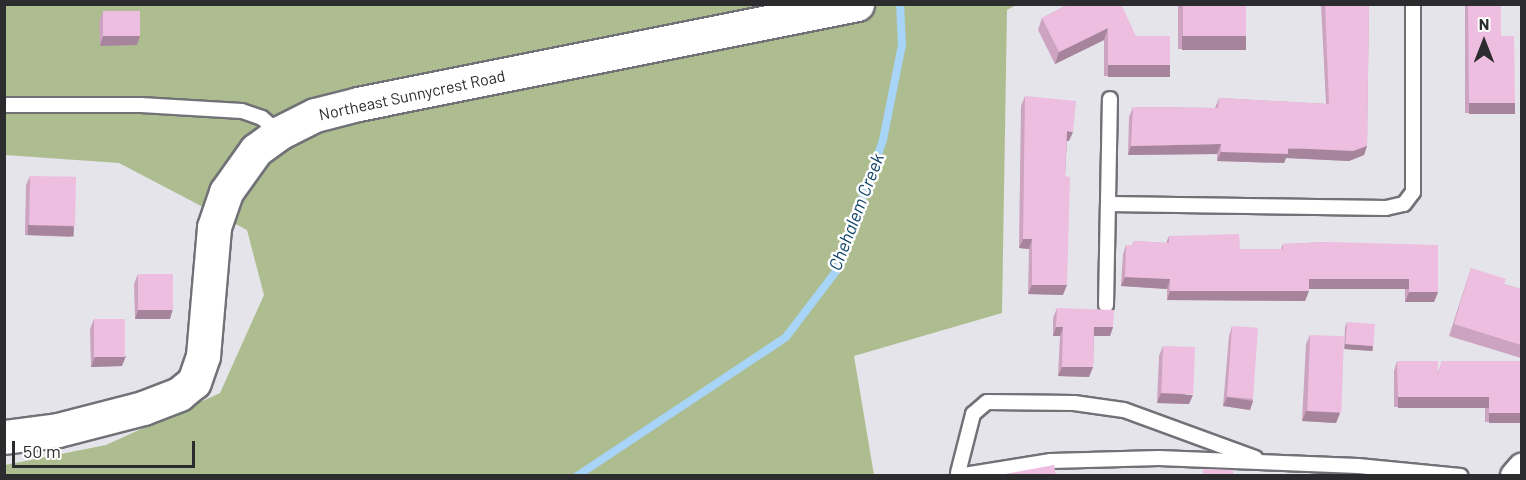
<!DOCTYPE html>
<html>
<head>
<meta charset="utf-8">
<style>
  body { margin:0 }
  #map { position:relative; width:1526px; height:480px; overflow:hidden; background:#e4e4ea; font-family:Barlow,sans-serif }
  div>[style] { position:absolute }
  .green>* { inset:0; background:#aebd8f }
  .stream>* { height:8px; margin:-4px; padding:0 4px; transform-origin:4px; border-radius:4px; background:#a7d4f7 }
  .roads { filter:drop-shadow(2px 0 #717277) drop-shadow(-2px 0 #717277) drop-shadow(0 2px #717277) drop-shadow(0 -2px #717277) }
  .lane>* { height:14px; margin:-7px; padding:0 7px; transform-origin:7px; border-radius:7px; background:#fff }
  .street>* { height:28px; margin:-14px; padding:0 14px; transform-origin:14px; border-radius:14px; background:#fff }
  .secondary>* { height:33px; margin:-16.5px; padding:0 16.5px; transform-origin:16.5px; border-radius:16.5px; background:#fff }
  .wall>* { inset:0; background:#cca3c0; transform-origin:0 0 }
  .shaded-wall>* { inset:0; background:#a6859c; transform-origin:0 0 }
  .building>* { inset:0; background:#edbedf; transform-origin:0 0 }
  span { translate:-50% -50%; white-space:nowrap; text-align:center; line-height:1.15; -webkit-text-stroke:5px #fff; paint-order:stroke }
  .street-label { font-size:16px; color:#2c2c2e }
  .water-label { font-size:18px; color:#114668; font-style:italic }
  .frame { position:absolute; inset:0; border:6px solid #2c2c2e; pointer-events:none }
  .north { position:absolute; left:1454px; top:12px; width:60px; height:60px; -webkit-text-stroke:4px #fff; paint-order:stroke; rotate:0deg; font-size:16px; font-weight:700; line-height:24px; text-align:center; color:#2c2c2e }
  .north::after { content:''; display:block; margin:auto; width:21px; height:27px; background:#2c2c2e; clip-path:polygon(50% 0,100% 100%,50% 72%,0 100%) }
  .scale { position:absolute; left:12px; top:441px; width:183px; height:27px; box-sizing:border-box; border:3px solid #2c2c2e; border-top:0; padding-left:8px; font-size:18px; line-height:21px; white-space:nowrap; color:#2c2c2e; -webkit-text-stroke:4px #fff; paint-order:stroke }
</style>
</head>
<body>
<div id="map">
  <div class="green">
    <div style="clip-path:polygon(4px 5px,1016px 5px,1007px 10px,1002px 313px,854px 356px,874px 475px,5px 475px,5px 465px,106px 445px,220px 393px,264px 295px,247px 230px,119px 163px,5px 155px)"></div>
  </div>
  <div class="stream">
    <div style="left:577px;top:476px;width:251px;rotate:-33.6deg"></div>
    <div style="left:786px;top:337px;width:84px;rotate:-52.7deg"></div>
    <div style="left:837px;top:270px;width:138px;rotate:-70.5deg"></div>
    <div style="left:883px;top:140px;width:97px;rotate:-78.7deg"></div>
    <div style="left:902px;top:45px;width:41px;rotate:-92.8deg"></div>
  </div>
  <div class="roads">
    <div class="lane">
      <div style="left:4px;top:105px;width:137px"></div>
      <div style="left:141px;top:105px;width:101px;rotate:3.4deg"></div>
      <div style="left:242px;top:111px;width:21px;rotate:19deg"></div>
      <div style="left:262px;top:118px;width:23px;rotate:41deg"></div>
      <div style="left:1108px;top:204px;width:278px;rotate:0.8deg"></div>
      <div style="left:1386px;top:208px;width:18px;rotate:-13deg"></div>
      <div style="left:1404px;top:204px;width:15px;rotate:-53deg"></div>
      <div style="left:1413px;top:192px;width:188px;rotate:-90deg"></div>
      <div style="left:1106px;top:305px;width:206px;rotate:-88.9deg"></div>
      <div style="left:958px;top:473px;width:61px;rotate:-75.7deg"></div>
      <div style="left:973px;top:414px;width:18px;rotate:-41deg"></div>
      <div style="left:987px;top:402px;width:87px;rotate:0.7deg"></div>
      <div style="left:1074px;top:403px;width:50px;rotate:8deg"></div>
      <div style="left:1124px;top:410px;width:140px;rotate:20.1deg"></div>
      <div style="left:958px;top:476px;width:94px;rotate:-9.2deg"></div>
      <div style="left:1051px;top:461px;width:108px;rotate:-1.6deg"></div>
      <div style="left:1159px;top:458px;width:199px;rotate:2.3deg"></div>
      <div style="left:1358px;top:466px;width:103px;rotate:5.5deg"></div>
    </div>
    <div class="street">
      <div style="left:1515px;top:476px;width:11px;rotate:-49deg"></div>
    </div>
    <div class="secondary">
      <div style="left:4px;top:437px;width:54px;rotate:-7.4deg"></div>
      <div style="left:58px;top:430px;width:88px;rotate:-14.5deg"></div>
      <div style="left:143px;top:408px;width:39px;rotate:-21deg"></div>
      <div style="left:179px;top:394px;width:19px;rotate:-39deg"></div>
      <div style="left:194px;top:382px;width:28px;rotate:-71deg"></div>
      <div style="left:203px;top:356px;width:129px;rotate:-85.1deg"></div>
      <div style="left:214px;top:227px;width:37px;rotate:-71deg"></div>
      <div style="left:226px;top:192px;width:52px;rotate:-54.5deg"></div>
      <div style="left:256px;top:150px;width:29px;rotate:-36deg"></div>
      <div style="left:279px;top:133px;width:40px;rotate:-26.6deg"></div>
      <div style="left:315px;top:115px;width:44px;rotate:-14.3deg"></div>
      <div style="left:358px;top:104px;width:509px;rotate:-11.33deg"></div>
    </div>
  </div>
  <div class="wall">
    <div style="clip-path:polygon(1069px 4px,1136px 36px,1170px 65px,1165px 76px,1104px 76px,1104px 40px,1055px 64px,1038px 30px,1042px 18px)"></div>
    <div style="left:1178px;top:4px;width:68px;height:45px"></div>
    <div style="clip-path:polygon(1321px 4px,1369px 4px,1367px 146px,1364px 155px,1349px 161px,1286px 158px,1284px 163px,1217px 161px,1217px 154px,1128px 155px,1129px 117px,1133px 107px,1215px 108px,1219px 98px,1326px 104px)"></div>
    <div style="clip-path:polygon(1465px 4px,1501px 4px,1501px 36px,1512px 113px,1465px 113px)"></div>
    <div style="clip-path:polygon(103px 12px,137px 45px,100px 46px,99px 21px)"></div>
    <div style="clip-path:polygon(1025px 96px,1069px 141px,1067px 141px,1065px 176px,1063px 295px,1028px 294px,1029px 249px,1019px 248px,1021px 106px)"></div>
    <div style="clip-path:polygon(30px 176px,74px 227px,70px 237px,25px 235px,26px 185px)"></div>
    <div style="clip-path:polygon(1169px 236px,1240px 249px,1281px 249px,1283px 244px,1328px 242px,1438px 292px,1434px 302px,1405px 302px,1405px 289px,1309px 289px,1305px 301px,1167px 300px,1167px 289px,1121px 286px,1123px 254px,1126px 245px,1132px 245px,1134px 241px,1166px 243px)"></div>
    <div style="clip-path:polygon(1471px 268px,1504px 284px,1521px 289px,1521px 358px,1449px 336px)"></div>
    <div style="clip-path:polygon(138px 274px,170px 319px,135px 319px,134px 284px)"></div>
    <div style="clip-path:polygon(1057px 308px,1113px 327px,1110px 336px,1094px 336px,1093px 367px,1089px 377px,1058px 376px,1060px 336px,1053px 336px,1053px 318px)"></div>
    <div style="clip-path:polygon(94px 319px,122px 366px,91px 367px,90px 329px)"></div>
    <div style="clip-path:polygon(1347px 322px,1373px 346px,1371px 351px,1344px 349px,1345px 327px)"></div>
    <div style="clip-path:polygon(1232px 326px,1253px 401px,1250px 410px,1223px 406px,1229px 336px)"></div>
    <div style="clip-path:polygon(1310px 335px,1340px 413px,1336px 423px,1302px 421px,1306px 344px)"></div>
    <div style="clip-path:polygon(1163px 346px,1189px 404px,1157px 403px,1159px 356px)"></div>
    <div style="clip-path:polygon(1397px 361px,1438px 373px,1442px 361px,1521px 422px,1485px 422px,1485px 407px,1394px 407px,1394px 371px)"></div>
  </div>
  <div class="shaded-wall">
    <div style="clip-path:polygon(1108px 28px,1104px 40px,1055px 64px,1059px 52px)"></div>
    <div style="clip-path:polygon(103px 36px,140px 36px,137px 45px,100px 46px)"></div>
    <div style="left:1182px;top:36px;width:64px;height:14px"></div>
    <div style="left:1108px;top:65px;width:62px;height:12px"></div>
    <div style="left:1469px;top:103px;width:46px;height:11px"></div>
    <div style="clip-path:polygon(1067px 131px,1073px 132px,1069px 141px,1064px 141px)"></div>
    <div style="clip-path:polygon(1221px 144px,1217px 154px,1128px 155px,1131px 146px)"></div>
    <div style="clip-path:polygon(1367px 146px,1364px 155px,1349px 161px,1286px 158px,1284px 163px,1217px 161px,1221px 152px)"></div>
    <div style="left:28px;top:225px;width:46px;height:10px;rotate:2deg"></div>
    <div style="clip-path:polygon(1023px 239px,1032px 239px,1029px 249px,1019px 248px)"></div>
    <div style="clip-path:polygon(1125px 277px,1170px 279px,1167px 289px,1121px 286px)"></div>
    <div style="left:1309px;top:279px;width:100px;height:10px"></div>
    <div style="clip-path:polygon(1032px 285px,1067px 285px,1063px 295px,1028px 294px)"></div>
    <div style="clip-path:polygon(1170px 291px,1309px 291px,1305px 301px,1167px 300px)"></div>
    <div style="clip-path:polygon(1409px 292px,1438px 292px,1434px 302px,1405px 302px)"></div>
    <div style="clip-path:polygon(173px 309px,170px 319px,135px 319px,138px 310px)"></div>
    <div style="clip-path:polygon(1056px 327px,1063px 327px,1060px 336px,1053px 336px)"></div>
    <div style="clip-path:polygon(1094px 327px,1113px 327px,1110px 336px,1090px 336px)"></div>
    <div style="left:1345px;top:344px;width:28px;height:5px;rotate:4deg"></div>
    <div style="clip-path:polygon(126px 356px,122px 366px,91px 367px,95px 357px)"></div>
    <div style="clip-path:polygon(1062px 367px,1093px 367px,1089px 377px,1058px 376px)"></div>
    <div style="clip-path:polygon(1161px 393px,1193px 395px,1189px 404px,1157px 403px)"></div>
    <div style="clip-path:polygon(1227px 397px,1253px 401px,1250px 410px,1223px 406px)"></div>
    <div style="left:1398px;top:397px;width:91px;height:11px"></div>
    <div style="clip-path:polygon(1306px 411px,1340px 413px,1336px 423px,1302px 421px)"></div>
    <div style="left:1489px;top:413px;width:32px;height:10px"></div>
  </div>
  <div class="building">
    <div style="clip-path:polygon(1069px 4px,1121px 4px,1136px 36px,1170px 36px,1170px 65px,1108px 65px,1108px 28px,1059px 52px,1042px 18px)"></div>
    <div style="left:1183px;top:4px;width:63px;height:32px"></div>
    <div style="clip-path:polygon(1325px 4px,1369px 4px,1367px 146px,1353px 151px,1288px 148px,1288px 154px,1221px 152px,1221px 144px,1131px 146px,1133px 107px,1218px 108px,1219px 98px,1329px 104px)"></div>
    <div style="clip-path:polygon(1468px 4px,1501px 4px,1501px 36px,1514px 36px,1515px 103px,1469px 103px)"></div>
    <div style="left:140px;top:11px;width:25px;height:37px;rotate:90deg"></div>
    <div style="clip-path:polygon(1025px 96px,1076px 101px,1073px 132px,1067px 131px,1065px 176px,1070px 177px,1067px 285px,1032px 285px,1032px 239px,1023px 239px)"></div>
    <div style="left:30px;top:176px;width:46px;height:49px;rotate:1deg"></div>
    <div style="clip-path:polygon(1239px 234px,1240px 249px,1283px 249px,1283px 244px,1328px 242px,1438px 245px,1438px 292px,1409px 292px,1409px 279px,1309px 279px,1309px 291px,1170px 291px,1170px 279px,1125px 277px,1126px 245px,1133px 245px,1134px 241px,1169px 243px,1169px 236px)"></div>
    <div style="clip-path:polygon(1471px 268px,1506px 279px,1504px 284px,1521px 289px,1521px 345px,1454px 324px)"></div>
    <div style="left:138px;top:274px;width:35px;height:36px"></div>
    <div style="clip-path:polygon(1057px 308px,1114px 310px,1113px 327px,1094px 327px,1093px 367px,1062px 367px,1063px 327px,1056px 327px)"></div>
    <div style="left:94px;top:319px;width:31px;height:38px"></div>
    <div style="left:1347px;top:322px;width:28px;height:22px;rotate:4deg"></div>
    <div style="left:1232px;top:326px;width:26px;height:71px;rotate:4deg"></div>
    <div style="left:1310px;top:335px;width:34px;height:76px;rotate:2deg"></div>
    <div style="left:1163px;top:346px;width:32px;height:47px;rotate:2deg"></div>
    <div style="clip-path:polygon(1397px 361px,1438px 361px,1438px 375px,1442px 361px,1521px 361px,1521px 413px,1489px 413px,1489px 397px,1398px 397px)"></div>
    <div style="clip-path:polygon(1054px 465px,1056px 476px,994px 476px)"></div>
    <div style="clip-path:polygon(1203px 469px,1233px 470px,1233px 476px,1203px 476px)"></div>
  </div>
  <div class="street-label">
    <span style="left:412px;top:95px;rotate:-12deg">Northeast Sunnycrest Road</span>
  </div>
  <div class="water-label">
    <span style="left:856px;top:212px;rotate:-69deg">Chehalem Creek</span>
  </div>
  <div class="frame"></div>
  <div class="north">N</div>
  <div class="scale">50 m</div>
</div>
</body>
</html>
